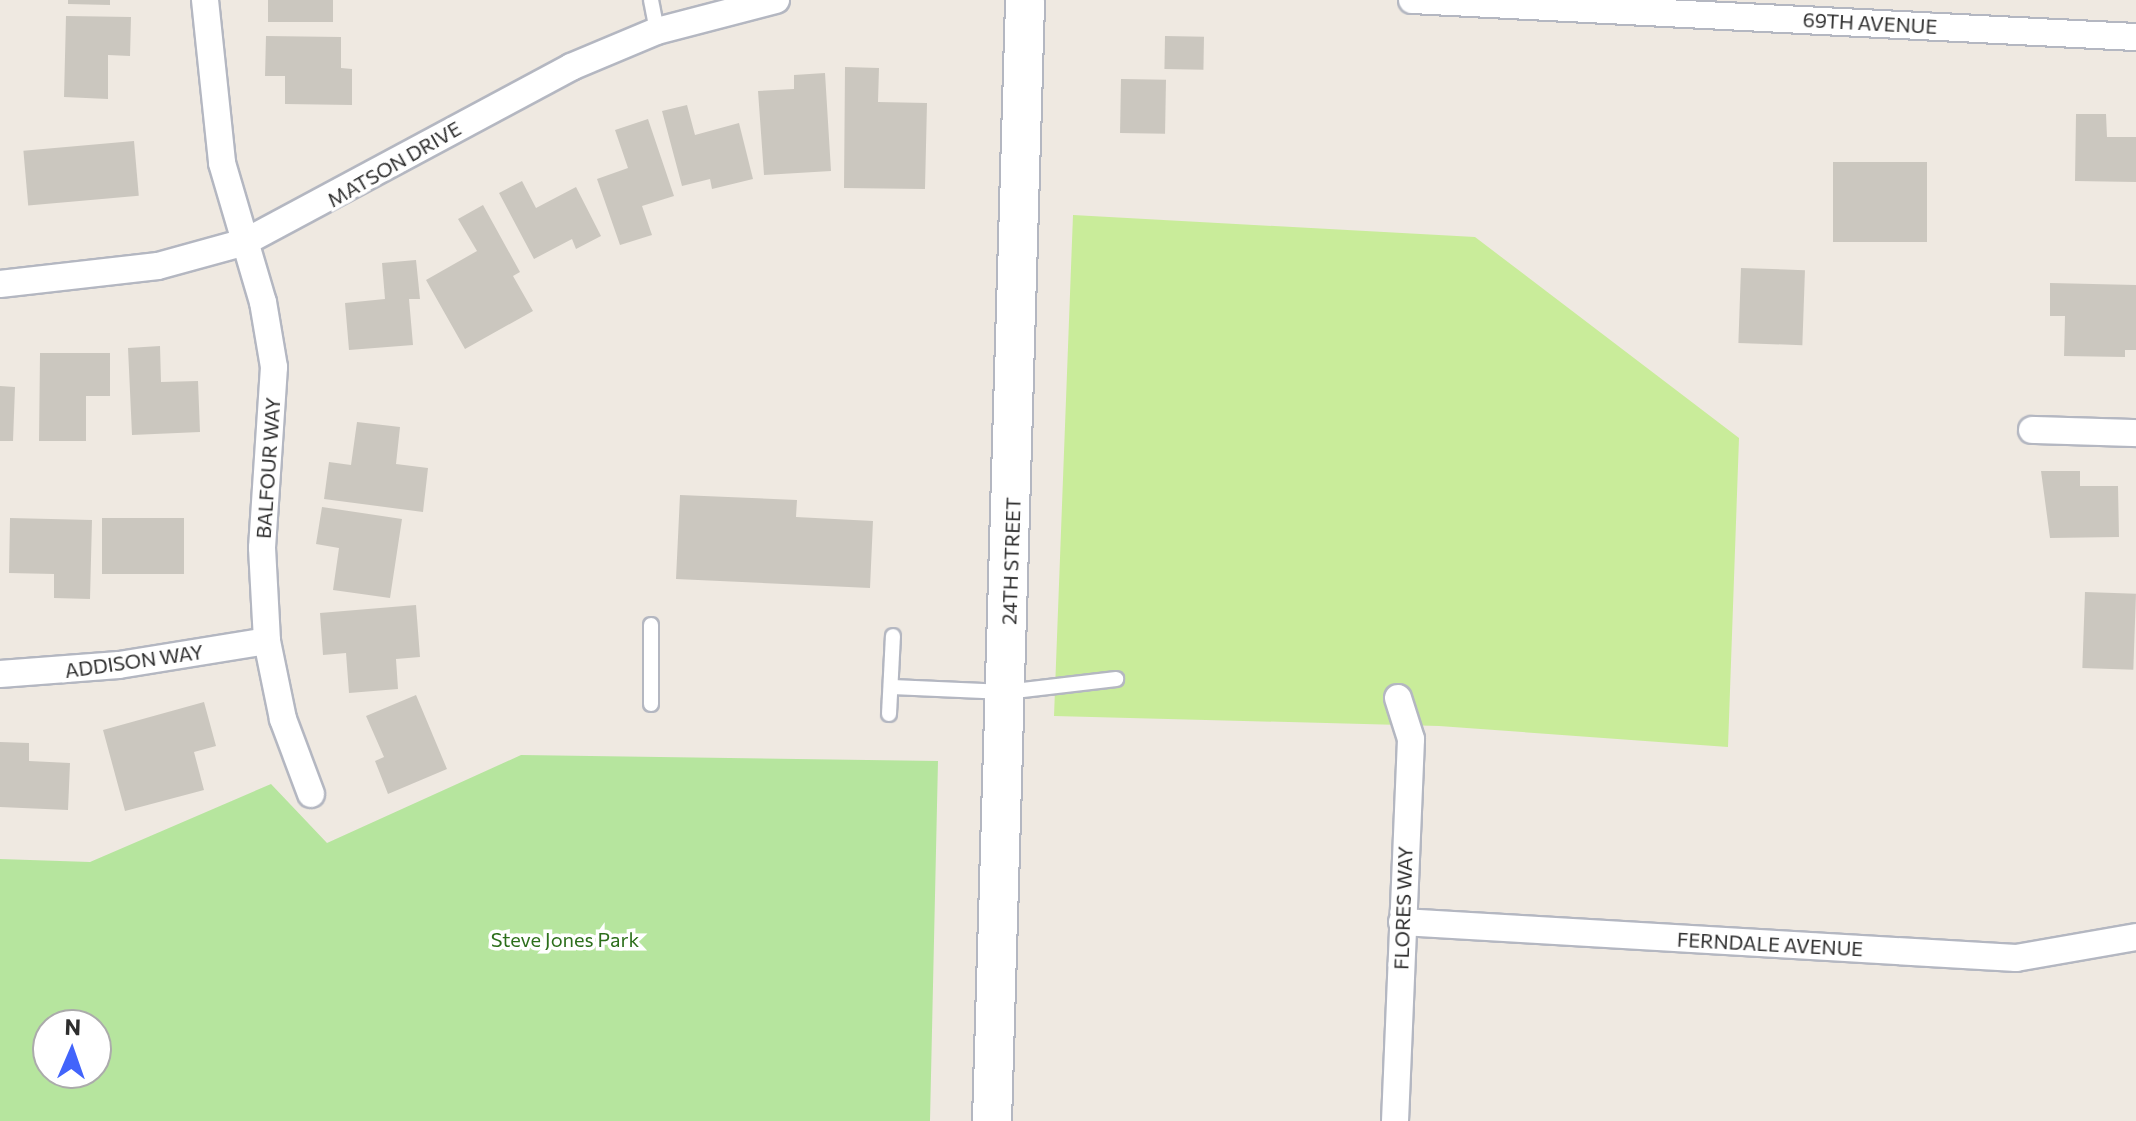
<!DOCTYPE html>
<html>
<head>
<meta charset="utf-8">
<style>
  body { margin:0 }
  #map { position:relative; width:2136px; height:1121px; overflow:hidden; background:#efe9e1; font-family:Commissioner,sans-serif }
  div>[style] { position:absolute }
  .green>* { inset:0; background:#b6e59e }
  .pitch>* { inset:0; background:#c9ec9a }
  .building>* { inset:0; background:#cbc7bf; transform-origin:0 0 }
  .roads { filter:drop-shadow(2px 0 #b4b7c1) drop-shadow(-2px 0 #b4b7c1) drop-shadow(0 2px #b4b7c1) drop-shadow(0 -2px #b4b7c1) }
  .lane>* { height:14px; margin:-7px; padding:0 7px; transform-origin:7px; border-radius:7px; background:#fff }
  .street>* { height:26px; margin:-13px; padding:0 13px; transform-origin:13px; border-radius:13px; background:#fff }
  .secondary>* { height:38px; margin:-19px; padding:0 19px; transform-origin:19px; border-radius:19px; background:#fff }
  span { translate:-50% -50%; white-space:nowrap; text-align:center; line-height:1.15; -webkit-text-stroke:7px #fff; paint-order:stroke }
  .street-label { font-size:20px; color:#2e2e2e }
  .park-label { font-size:20px; color:#2c6e1b }
  .north { position:absolute; left:32px; top:1009px; width:80px; height:80px; box-sizing:border-box; background:#fff; border:2px solid #ababab; border-radius:50%; rotate:2deg; font-size:22px; font-weight:700; line-height:32px; text-align:center; color:#2e2e2e }
  .north::after { content:''; display:block; margin:auto; width:28px; height:36px; background:#4264fb; clip-path:polygon(50% 0,100% 100%,50% 72%,0 100%) }
</style>
</head>
<body>
<div id="map">
  <div class="green">
    <div style="clip-path:polygon(evenodd,521px 755px,938px 761px,930px 1121px,0 1121px,0 859px,90px 862px,271px 784px,327px 843px,521px 755px,48px 1025px,96px 1025px,96px 1073px,48px 1073px,48px 1025px)"></div>
  </div>
  <div class="pitch">
    <div style="clip-path:polygon(1073px 215px,1475px 237px,1739px 438px,1728px 747px,1439px 726px,1054px 716px)"></div>
  </div>
  <div class="building">
    <div style="clip-path:polygon(68px 0,110px 0,110px 5px,68px 4px)"></div>
    <div style="left:268px;top:0;width:65px;height:22px"></div>
    <div style="clip-path:polygon(66px 16px,131px 17px,130px 56px,108px 55px,108px 99px,64px 97px)"></div>
    <div style="clip-path:polygon(266px 36px,341px 37px,341px 68px,352px 69px,352px 105px,285px 104px,285px 76px,265px 76px)"></div>
    <div style="left:1165px;top:36px;width:39px;height:33px;rotate:1deg"></div>
    <div style="clip-path:polygon(845px 67px,879px 68px,878px 102px,927px 103px,925px 189px,844px 188px)"></div>
    <div style="clip-path:polygon(825px 73px,831px 171px,764px 175px,758px 91px,794px 89px,794px 75px)"></div>
    <div style="left:1121px;top:79px;width:45px;height:54px;rotate:1deg"></div>
    <div style="clip-path:polygon(687px 105px,695px 135px,739px 123px,753px 179px,712px 189px,710px 179px,682px 186px,662px 111px)"></div>
    <div style="clip-path:polygon(2076px 114px,2106px 114px,2107px 137px,2136px 137px,2136px 182px,2075px 181px)"></div>
    <div style="clip-path:polygon(648px 119px,674px 196px,642px 206px,652px 235px,620px 245px,597px 179px,628px 168px,615px 130px)"></div>
    <div style="left:134px;top:141px;width:55px;height:111px;rotate:85deg"></div>
    <div style="left:1833px;top:162px;width:94px;height:80px"></div>
    <div style="clip-path:polygon(522px 181px,536px 208px,576px 187px,601px 236px,576px 249px,572px 239px,534px 259px,499px 193px)"></div>
    <div style="clip-path:polygon(483px 205px,520px 272px,513px 276px,533px 311px,465px 349px,426px 280px,477px 251px,458px 219px)"></div>
    <div style="clip-path:polygon(416px 260px,420px 299px,409px 299px,413px 345px,349px 350px,345px 303px,385px 299px,382px 263px)"></div>
    <div style="left:1741px;top:268px;width:64px;height:75px;rotate:2deg"></div>
    <div style="clip-path:polygon(2050px 283px,2136px 285px,2136px 350px,2125px 350px,2125px 357px,2064px 356px,2065px 316px,2050px 316px)"></div>
    <div style="clip-path:polygon(160px 346px,161px 382px,198px 381px,200px 432px,132px 435px,128px 348px)"></div>
    <div style="clip-path:polygon(40px 353px,110px 353px,110px 396px,86px 396px,86px 441px,39px 441px)"></div>
    <div style="clip-path:polygon(0 386px,15px 387px,13px 441px,0 441px)"></div>
    <div style="clip-path:polygon(357px 422px,400px 427px,396px 464px,428px 468px,423px 512px,324px 499px,329px 462px,351px 465px)"></div>
    <div style="clip-path:polygon(2041px 471px,2080px 471px,2080px 486px,2118px 486px,2119px 537px,2050px 538px)"></div>
    <div style="clip-path:polygon(680px 495px,797px 500px,796px 517px,873px 521px,870px 588px,676px 579px)"></div>
    <div style="clip-path:polygon(322px 507px,402px 519px,390px 598px,333px 590px,339px 548px,316px 544px)"></div>
    <div style="clip-path:polygon(10px 518px,92px 520px,90px 599px,54px 598px,54px 574px,9px 573px)"></div>
    <div style="left:102px;top:518px;width:82px;height:56px"></div>
    <div style="left:2085px;top:592px;width:51px;height:76px;rotate:2deg"></div>
    <div style="clip-path:polygon(416px 605px,420px 657px,396px 659px,398px 689px,349px 693px,346px 653px,323px 655px,320px 613px)"></div>
    <div style="clip-path:polygon(416px 695px,447px 769px,388px 794px,375px 761px,384px 757px,366px 716px)"></div>
    <div style="clip-path:polygon(204px 702px,216px 746px,194px 752px,204px 790px,125px 811px,103px 730px)"></div>
    <div style="clip-path:polygon(0 742px,29px 743px,29px 761px,70px 763px,68px 810px,0 807px)"></div>
  </div>
  <div class="roads">
    <div class="lane">
      <div style="left:651px;top:0;width:32px;rotate:79deg"></div>
      <div style="left:892px;top:687px;width:114px;rotate:2.5deg"></div>
      <div style="left:1006px;top:692px;width:111px;rotate:-6.7deg"></div>
      <div style="left:651px;top:704px;width:79px;rotate:-90deg"></div>
      <div style="left:889px;top:714px;width:78px;rotate:-87.1deg"></div>
    </div>
    <div class="street">
      <div style="left:205px;top:0;width:164px;rotate:84deg"></div>
      <div style="left:222px;top:163px;width:145px;rotate:73.6deg"></div>
      <div style="left:263px;top:302px;width:66px;rotate:80.4deg"></div>
      <div style="left:274px;top:367px;width:181px;rotate:93.8deg"></div>
      <div style="left:262px;top:548px;width:93px;rotate:86.9deg"></div>
      <div style="left:267px;top:641px;width:80px;rotate:78.4deg"></div>
      <div style="left:283px;top:719px;width:80px;rotate:69.5deg"></div>
      <div style="left:1412px;top:0;width:725px;rotate:2.93deg"></div>
      <div style="left:0;top:284px;width:159px;rotate:-6.5deg"></div>
      <div style="left:158px;top:266px;width:90px;rotate:-15.4deg"></div>
      <div style="left:245px;top:242px;width:370px;rotate:-28.2deg"></div>
      <div style="left:571px;top:67px;width:93px;rotate:-22.7deg"></div>
      <div style="left:657px;top:31px;width:123px;rotate:-14.6deg"></div>
      <div style="left:2032px;top:430px;width:104px;rotate:1.7deg"></div>
      <div style="left:0;top:674px;width:119px;rotate:-4.3deg"></div>
      <div style="left:119px;top:665px;width:150px;rotate:-9.2deg"></div>
      <div style="left:1402px;top:922px;width:615px;rotate:3.36deg"></div>
      <div style="left:2016px;top:958px;width:122px;rotate:-9.9deg"></div>
      <div style="left:1395px;top:1121px;width:382px;rotate:-87.6deg"></div>
      <div style="left:1411px;top:739px;width:43px;rotate:-107.6deg"></div>
    </div>
    <div class="secondary">
      <div style="left:992px;top:1121px;width:1121px;rotate:-88.31deg"></div>
    </div>
  </div>
  <div class="street-label">
    <span style="left:1870px;top:23px;rotate:3deg">69TH AVENUE</span>
    <span style="left:394px;top:164px;rotate:-30deg">MATSON DRIVE</span>
    <span style="left:268px;top:468px;rotate:-86deg">BALFOUR WAY</span>
    <span style="left:1011px;top:561px;rotate:-88deg">24TH STREET</span>
    <span style="left:134px;top:661px;rotate:-8deg">ADDISON WAY</span>
    <span style="left:1403px;top:908px;rotate:-88deg">FLORES WAY</span>
    <span style="left:1770px;top:944px;rotate:3deg">FERNDALE AVENUE</span>
  </div>
  <div class="park-label">
    <span style="left:565px;top:939px">Steve Jones Park</span>
  </div>
  <div class="north">N</div>
</div>
</body>
</html>
